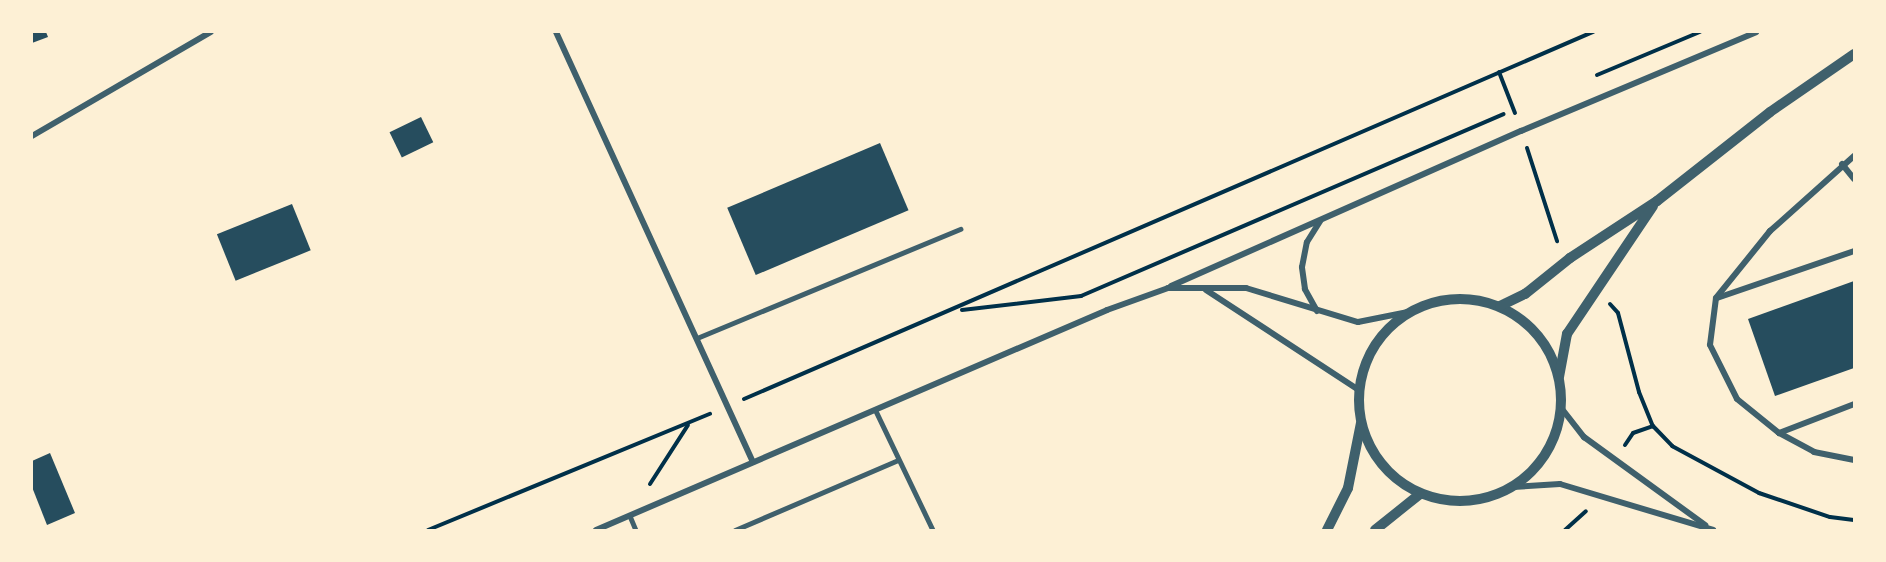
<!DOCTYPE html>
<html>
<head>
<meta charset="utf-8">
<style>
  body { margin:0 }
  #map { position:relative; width:1886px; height:562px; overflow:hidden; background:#fdf0d5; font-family:Mulish,sans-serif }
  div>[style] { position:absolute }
  .building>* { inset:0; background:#264d5e; transform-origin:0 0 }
  .path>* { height:4px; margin:-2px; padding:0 2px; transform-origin:2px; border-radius:2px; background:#003049 }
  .service>* { height:4.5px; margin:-2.25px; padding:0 2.25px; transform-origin:2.25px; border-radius:2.25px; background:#3f606c }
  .minor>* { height:6px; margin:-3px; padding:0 3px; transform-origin:3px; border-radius:3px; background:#3f606c }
  .tertiary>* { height:10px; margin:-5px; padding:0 5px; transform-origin:5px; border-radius:5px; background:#3f606c }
  .tertiary>.ring { margin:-5px; padding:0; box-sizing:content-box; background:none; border:10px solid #3f606c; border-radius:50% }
  span { translate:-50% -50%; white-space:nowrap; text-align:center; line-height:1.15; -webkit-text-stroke:4.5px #fdf0d5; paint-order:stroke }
  .frame { position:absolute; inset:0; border:33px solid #fdf0d5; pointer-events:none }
</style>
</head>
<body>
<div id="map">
  <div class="building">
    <div style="clip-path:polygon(32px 32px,46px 32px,48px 37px,32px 43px)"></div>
    <div style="left:421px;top:117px;width:28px;height:35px;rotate:64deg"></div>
    <div style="left:880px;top:143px;width:73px;height:166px;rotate:67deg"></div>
    <div style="left:292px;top:204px;width:50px;height:81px;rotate:68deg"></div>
    <div style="clip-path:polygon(1854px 281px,1854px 368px,1775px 396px,1748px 319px)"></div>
    <div style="clip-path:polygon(50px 453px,75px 513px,47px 525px,32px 487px,32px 461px)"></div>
  </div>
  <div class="path">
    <div style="left:1499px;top:72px;width:44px;rotate:68.7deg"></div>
    <div style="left:1597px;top:75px;width:112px;rotate:-22.7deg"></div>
    <div style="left:1527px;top:148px;width:98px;rotate:72.1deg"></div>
    <div style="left:1610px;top:304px;width:12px;rotate:48deg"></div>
    <div style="left:1618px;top:313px;width:82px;rotate:75.1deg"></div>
    <div style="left:1639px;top:392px;width:37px;rotate:68deg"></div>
    <div style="left:1653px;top:426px;width:28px;rotate:46deg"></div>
    <div style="left:1672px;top:446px;width:99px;rotate:28.4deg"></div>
    <div style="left:1759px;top:493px;width:75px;rotate:18.7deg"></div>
    <div style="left:1830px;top:517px;width:24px;rotate:7deg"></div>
    <div style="left:962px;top:310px;width:120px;rotate:-6.7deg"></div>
    <div style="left:1081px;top:296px;width:460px;rotate:-23.3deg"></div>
    <div style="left:744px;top:399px;width:925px;rotate:-23.38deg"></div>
    <div style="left:1625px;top:445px;width:14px;rotate:-56deg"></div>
    <div style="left:1633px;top:433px;width:21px;rotate:-19deg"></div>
    <div style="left:650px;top:484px;width:70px;rotate:-57.2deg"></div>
    <div style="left:428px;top:530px;width:305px;rotate:-22.4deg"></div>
    <div style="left:1565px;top:530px;width:28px;rotate:-42deg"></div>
  </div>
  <div class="service">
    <div style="left:697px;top:338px;width:285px;rotate:-22.5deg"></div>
    <div style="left:876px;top:411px;width:132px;rotate:64.4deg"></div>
    <div style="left:630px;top:516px;width:15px;rotate:67deg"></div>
    <div style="left:735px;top:530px;width:177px;rotate:-23.2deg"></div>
  </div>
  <div class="minor">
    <div style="left:556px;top:32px;width:473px;rotate:65.4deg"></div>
    <div style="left:32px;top:136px;width:207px;rotate:-30.2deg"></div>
    <div style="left:1854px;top:156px;width:113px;rotate:138.2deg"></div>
    <div style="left:1770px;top:231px;width:86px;rotate:128.9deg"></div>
    <div style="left:1716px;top:298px;width:47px;rotate:97.3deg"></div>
    <div style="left:1710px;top:345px;width:60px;rotate:63.4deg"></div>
    <div style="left:1737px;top:399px;width:54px;rotate:39deg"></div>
    <div style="left:1779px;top:433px;width:40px;rotate:28deg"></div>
    <div style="left:1814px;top:452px;width:41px;rotate:11.3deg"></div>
    <div style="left:1842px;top:164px;width:19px;rotate:51deg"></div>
    <div style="left:1171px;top:286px;width:383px;rotate:-23.9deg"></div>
    <div style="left:1521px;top:131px;width:255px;rotate:-22.8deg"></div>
    <div style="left:1206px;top:290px;width:183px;rotate:33.2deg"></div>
    <div style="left:1717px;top:298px;width:145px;rotate:-18.9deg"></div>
    <div style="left:1317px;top:311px;width:25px;rotate:-119deg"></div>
    <div style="left:1305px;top:289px;width:22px;rotate:-98deg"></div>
    <div style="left:1302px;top:267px;width:25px;rotate:-79deg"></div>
    <div style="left:1307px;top:242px;width:25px;rotate:-58deg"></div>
    <div style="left:1562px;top:409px;width:36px;rotate:52deg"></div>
    <div style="left:1584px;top:437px;width:150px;rotate:36deg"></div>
    <div style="left:1779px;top:433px;width:80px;rotate:-21.1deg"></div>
    <div style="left:1513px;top:487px;width:47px;rotate:-3.7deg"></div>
    <div style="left:1560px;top:484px;width:160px;rotate:16.7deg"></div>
    <div style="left:596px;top:530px;width:556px;rotate:-23.29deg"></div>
    <div style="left:1107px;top:310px;width:65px;rotate:-19.8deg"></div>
    <div style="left:1168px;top:288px;width:78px"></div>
    <div style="left:1246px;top:288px;width:117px;rotate:16.9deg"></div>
    <div style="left:1358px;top:322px;width:51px;rotate:-11.3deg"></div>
  </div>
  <div class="tertiary">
    <div class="ring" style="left:1359px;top:299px;width:192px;height:192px"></div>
    <div style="left:1500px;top:306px;width:28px;rotate:-26deg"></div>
    <div style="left:1525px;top:294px;width:58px;rotate:-38.7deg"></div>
    <div style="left:1570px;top:258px;width:104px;rotate:-33.2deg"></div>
    <div style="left:1657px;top:201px;width:144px;rotate:-38.2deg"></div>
    <div style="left:1770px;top:112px;width:102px;rotate:-34.6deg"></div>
    <div style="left:1559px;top:377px;width:44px;rotate:-79.5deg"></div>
    <div style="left:1567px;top:334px;width:154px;rotate:-56.1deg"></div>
    <div style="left:1327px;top:530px;width:47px;rotate:-63.4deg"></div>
    <div style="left:1348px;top:488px;width:66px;rotate:-78.7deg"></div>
    <div style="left:1375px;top:530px;width:58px;rotate:-38.7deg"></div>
  </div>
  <div class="frame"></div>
</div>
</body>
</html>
